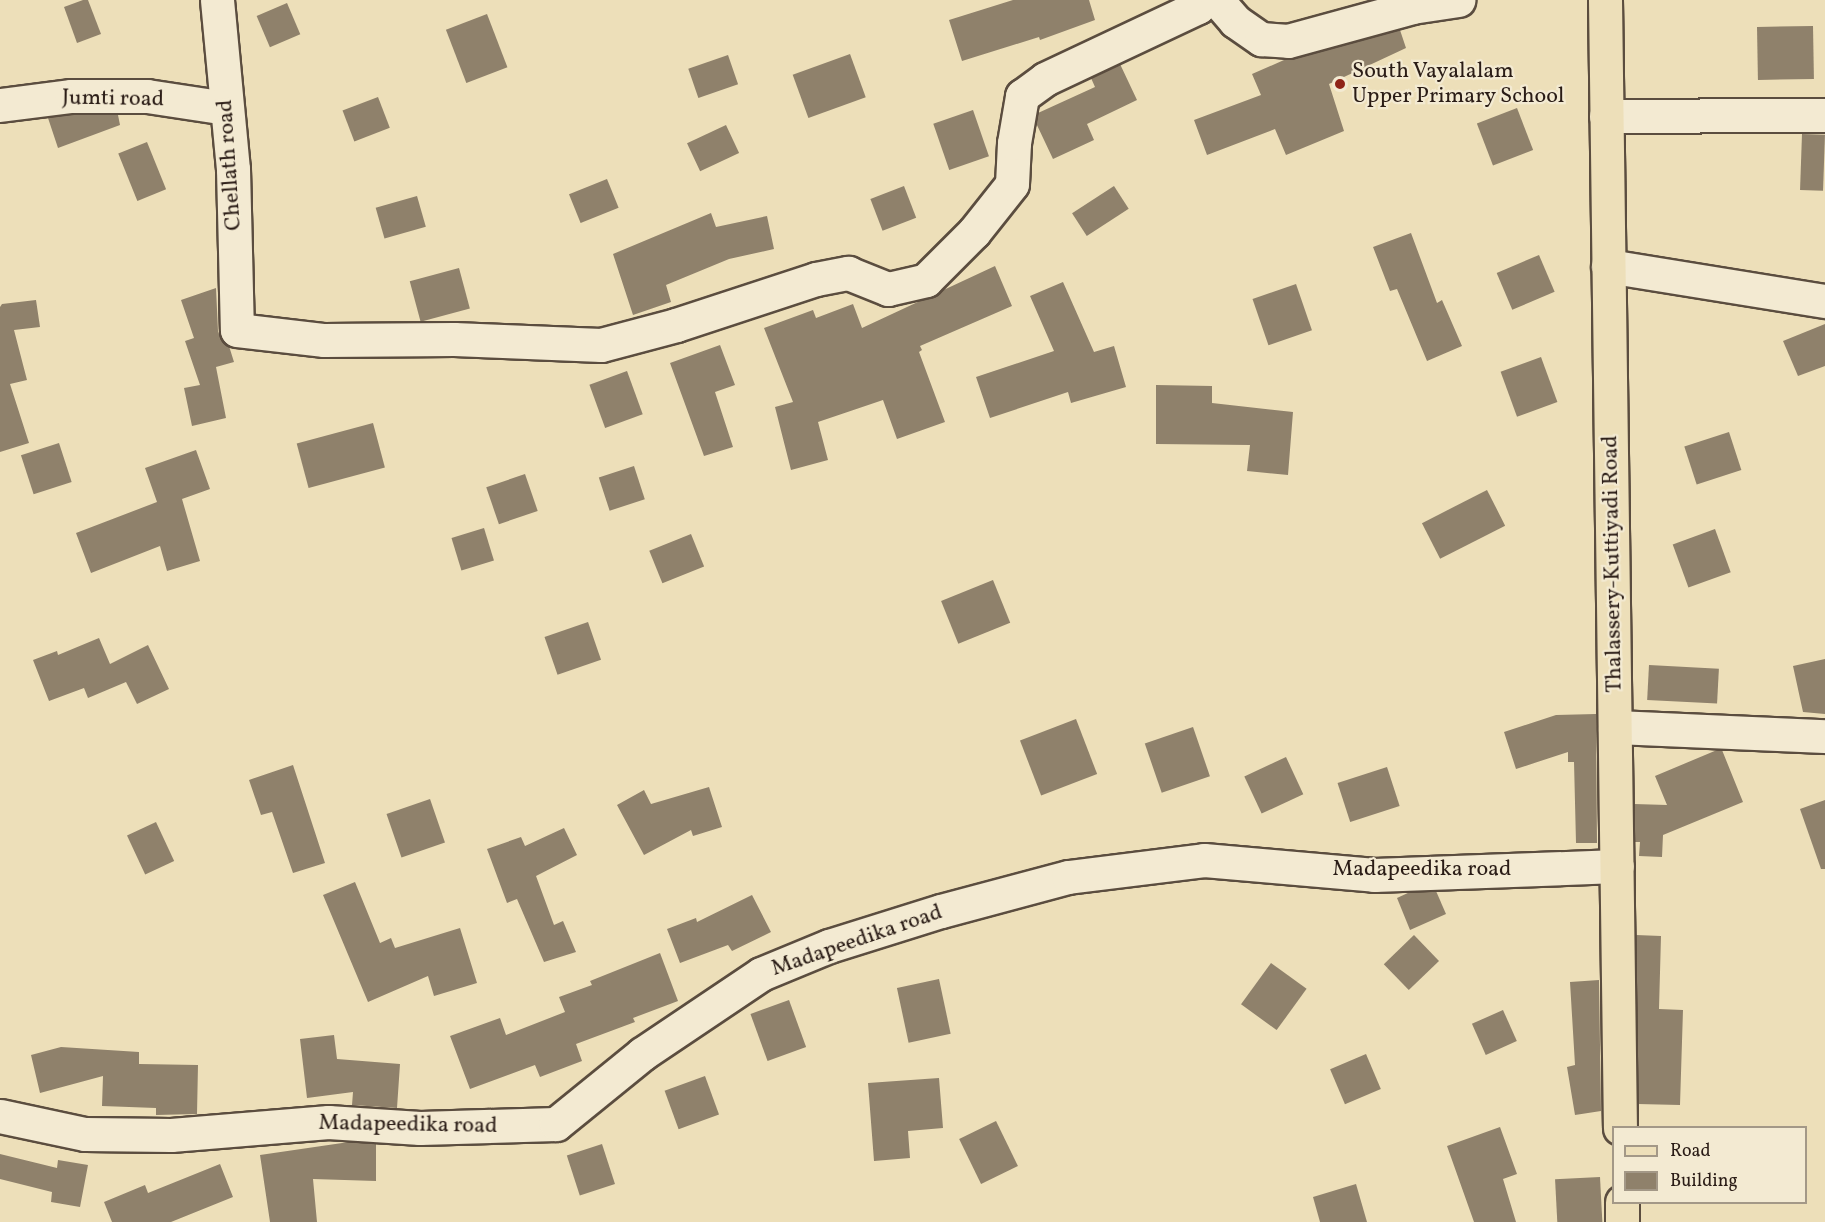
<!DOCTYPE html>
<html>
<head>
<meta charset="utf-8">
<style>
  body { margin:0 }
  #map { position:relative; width:1825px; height:1222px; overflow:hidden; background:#eddfb9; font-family:Vollkorn,serif }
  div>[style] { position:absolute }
  .building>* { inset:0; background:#8f816b; transform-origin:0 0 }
  .roads { filter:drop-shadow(2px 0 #5b4d3f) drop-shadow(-2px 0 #5b4d3f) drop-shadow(0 2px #5b4d3f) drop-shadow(0 -2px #5b4d3f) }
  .minor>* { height:33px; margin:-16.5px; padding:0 16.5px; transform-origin:16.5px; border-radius:16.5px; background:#f3ead2 }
  .major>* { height:33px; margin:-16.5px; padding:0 16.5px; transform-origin:16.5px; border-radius:16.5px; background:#eddfb9 }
  .dots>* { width:16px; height:16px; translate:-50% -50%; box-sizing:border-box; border:3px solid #f3ead2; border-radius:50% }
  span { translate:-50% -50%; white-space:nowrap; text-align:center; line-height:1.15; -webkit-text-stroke:4.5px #f3ead2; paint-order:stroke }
  .poi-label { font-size:22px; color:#2a1c16 }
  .left { translate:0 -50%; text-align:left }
  .street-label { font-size:22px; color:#2a1c16 }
  .legend { position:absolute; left:1612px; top:1126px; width:195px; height:78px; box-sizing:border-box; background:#f3ead2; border:2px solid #a39887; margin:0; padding:8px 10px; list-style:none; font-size:18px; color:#2a1c16 }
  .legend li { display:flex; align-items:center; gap:12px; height:30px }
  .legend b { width:30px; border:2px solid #a39887 }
</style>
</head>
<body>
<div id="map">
  <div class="building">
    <div style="clip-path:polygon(83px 0,88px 0,101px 34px,77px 43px,64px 7px)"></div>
    <div style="clip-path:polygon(1013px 0,1089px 0,1095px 20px,1040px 40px,1039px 37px,962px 61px,949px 20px)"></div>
    <div style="left:287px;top:3px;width:34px;height:33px;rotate:67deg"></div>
    <div style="left:487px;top:14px;width:57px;height:44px;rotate:69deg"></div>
    <div style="left:1813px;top:26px;width:53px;height:56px;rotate:89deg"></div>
    <div style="clip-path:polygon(1400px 30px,1406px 48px,1329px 84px,1344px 131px,1286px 155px,1275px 129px,1207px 155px,1194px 120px,1261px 95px,1252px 74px,1284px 60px)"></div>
    <div style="left:850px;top:54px;width:46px;height:61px;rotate:70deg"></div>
    <div style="left:728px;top:55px;width:31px;height:42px;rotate:71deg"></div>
    <div style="clip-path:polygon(1120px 64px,1137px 100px,1087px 124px,1094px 140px,1053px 159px,1036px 123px,1038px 113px,1095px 87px,1091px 78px)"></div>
    <div style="left:378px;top:97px;width:33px;height:38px;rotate:69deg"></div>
    <div style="left:1517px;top:108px;width:45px;height:43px;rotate:69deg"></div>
    <div style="left:973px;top:110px;width:49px;height:42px;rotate:71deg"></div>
    <div style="clip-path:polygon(72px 115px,118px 115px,120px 125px,58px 148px,48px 118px)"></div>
    <div style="left:726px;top:125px;width:31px;height:43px;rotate:65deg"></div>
    <div style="left:1802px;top:134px;width:23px;height:56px;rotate:2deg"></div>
    <div style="left:147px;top:142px;width:51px;height:31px;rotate:68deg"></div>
    <div style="left:607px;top:179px;width:31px;height:41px;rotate:68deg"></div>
    <div style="left:904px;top:186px;width:34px;height:36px;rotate:69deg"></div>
    <div style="left:1114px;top:186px;width:27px;height:50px;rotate:57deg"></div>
    <div style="left:417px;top:196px;width:32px;height:43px;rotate:74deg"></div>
    <div style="clip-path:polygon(711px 213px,716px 227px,767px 216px,774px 249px,729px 259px,666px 285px,671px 302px,633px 315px,613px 254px)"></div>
    <div style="clip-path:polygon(1411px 233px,1437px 303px,1442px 300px,1462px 346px,1427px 361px,1397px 289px,1390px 291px,1373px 247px)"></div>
    <div style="left:1539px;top:255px;width:40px;height:46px;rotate:67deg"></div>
    <div style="clip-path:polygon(995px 266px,1012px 306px,920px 346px,922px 350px,919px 352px,945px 422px,897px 439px,883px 400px,818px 422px,828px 460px,791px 470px,775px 407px,793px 402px,764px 328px,813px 310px,816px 318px,853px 304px,862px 328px)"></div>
    <div style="left:459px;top:268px;width:42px;height:51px;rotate:75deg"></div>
    <div style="clip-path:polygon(1063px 282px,1094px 352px,1114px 346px,1126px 387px,1071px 403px,1068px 392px,990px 418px,976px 377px,1054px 351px,1030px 296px)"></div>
    <div style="left:1296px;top:284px;width:49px;height:46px;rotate:71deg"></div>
    <div style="clip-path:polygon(216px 288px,218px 331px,221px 339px,229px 346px,234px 362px,216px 367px,226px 418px,192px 426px,184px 388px,200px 385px,185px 341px,194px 338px,181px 300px)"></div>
    <div style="clip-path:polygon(36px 300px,40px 327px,14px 330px,27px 380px,10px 384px,29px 443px,0 452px,0 307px,2px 304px)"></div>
    <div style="clip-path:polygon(1825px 324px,1825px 366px,1798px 376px,1783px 341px)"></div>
    <div style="clip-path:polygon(720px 345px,735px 385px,715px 392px,733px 447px,704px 456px,670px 363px)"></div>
    <div style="left:1541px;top:357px;width:48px;height:43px;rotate:70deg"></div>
    <div style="left:627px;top:371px;width:46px;height:40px;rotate:70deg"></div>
    <div style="clip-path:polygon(1156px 385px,1212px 386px,1212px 403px,1293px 412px,1288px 475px,1247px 471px,1250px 445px,1156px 444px)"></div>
    <div style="left:373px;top:423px;width:46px;height:79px;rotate:75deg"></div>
    <div style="left:1729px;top:432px;width:40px;height:47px;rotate:72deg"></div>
    <div style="left:59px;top:443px;width:41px;height:40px;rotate:72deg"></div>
    <div style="clip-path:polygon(196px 450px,210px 489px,182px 499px,200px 561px,167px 571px,160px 546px,91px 573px,76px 533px,157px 502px,145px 468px)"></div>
    <div style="left:634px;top:466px;width:35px;height:37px;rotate:72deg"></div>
    <div style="left:525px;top:474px;width:39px;height:41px;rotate:71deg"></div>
    <div style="left:1487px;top:490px;width:40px;height:73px;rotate:63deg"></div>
    <div style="left:484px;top:528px;width:34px;height:34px;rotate:73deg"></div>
    <div style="left:1715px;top:529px;width:46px;height:45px;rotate:70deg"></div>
    <div style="left:691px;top:534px;width:35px;height:45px;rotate:68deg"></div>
    <div style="left:993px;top:580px;width:46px;height:56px;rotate:68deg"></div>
    <div style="left:588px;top:622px;width:40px;height:46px;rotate:71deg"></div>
    <div style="clip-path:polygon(99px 638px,110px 664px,148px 645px,169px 689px,137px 704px,126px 682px,88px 698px,84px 688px,49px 701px,33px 660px,57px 651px,58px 655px)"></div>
    <div style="clip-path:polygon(1825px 659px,1825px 714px,1803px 712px,1793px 666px)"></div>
    <div style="left:1649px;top:665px;width:70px;height:35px;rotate:3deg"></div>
    <div style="clip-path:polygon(1596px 714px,1597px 843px,1576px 843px,1574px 762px,1568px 762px,1568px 752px,1516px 769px,1504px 732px,1556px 715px)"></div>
    <div style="left:1076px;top:719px;width:59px;height:60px;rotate:69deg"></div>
    <div style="left:1193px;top:727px;width:52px;height:51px;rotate:71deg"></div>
    <div style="clip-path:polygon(1717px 750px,1722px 750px,1743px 802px,1663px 835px,1662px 857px,1639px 856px,1640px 842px,1635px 842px,1634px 804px,1667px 805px,1655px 776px)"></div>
    <div style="left:1286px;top:757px;width:41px;height:46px;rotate:65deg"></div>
    <div style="clip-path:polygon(293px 765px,325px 863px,293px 873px,272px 812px,261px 815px,249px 780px)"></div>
    <div style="left:1387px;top:767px;width:41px;height:52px;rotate:72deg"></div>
    <div style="clip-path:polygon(709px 787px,722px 827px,693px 836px,691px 830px,644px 855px,617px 805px,644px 790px,651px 804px)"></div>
    <div style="left:430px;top:799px;width:46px;height:46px;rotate:71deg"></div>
    <div style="clip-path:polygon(1825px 800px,1825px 869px,1821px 869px,1800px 809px)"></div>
    <div style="left:156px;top:822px;width:43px;height:32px;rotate:65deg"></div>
    <div style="clip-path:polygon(564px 828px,577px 855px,536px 876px,554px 925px,563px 921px,576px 952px,544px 962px,517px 899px,507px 903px,487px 849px,521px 837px,525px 846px)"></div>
    <div style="clip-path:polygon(355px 882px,380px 943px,391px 938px,395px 948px,460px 928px,477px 983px,434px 996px,428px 976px,368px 1002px,323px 895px)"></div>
    <div style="clip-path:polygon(1436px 891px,1446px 914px,1410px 930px,1397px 898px,1410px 892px)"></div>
    <div style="clip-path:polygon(752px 895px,771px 932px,732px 951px,728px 945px,680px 963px,667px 929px,696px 918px,697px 922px)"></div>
    <div style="left:1414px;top:935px;width:36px;height:42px;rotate:46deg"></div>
    <div style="clip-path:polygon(1636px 935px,1661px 936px,1659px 1009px,1683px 1010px,1680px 1105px,1638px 1104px)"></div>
    <div style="clip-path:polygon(660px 953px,678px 1001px,633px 1018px,635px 1022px,576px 1044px,582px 1061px,540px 1077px,535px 1065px,470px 1089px,450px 1036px,500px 1018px,506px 1035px,565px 1012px,559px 997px,592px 985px,590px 981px)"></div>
    <div style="left:1271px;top:963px;width:44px;height:51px;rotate:36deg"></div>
    <div style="left:939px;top:979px;width:56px;height:43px;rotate:78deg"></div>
    <div style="clip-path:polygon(1599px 980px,1601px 1111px,1575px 1115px,1567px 1067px,1575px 1065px,1570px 982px)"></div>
    <div style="left:789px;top:1000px;width:50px;height:41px;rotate:70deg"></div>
    <div style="left:1503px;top:1010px;width:34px;height:34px;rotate:66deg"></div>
    <div style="clip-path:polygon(334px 1035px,337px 1059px,400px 1064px,397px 1108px,352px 1105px,353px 1092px,307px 1098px,300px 1039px)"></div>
    <div style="clip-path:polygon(61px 1047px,139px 1052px,139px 1064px,198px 1065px,197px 1114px,156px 1115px,156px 1108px,102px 1106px,103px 1076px,40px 1093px,31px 1055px)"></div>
    <div style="left:1366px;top:1054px;width:38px;height:39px;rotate:67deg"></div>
    <div style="left:705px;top:1076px;width:41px;height:43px;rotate:70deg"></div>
    <div style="clip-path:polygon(939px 1078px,943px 1128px,908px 1131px,910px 1158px,874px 1161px,868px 1083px)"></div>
    <div style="left:996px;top:1121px;width:50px;height:41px;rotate:64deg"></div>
    <div style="clip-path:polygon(1500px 1127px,1517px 1174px,1503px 1179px,1516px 1222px,1474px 1222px,1447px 1146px)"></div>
    <div style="clip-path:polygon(349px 1142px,376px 1144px,376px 1181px,313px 1179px,317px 1222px,270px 1222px,260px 1155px)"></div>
    <div style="left:602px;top:1144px;width:42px;height:37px;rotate:72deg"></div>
    <div style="clip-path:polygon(0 1154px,57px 1168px,58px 1160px,88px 1165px,80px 1207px,51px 1202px,52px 1192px,0 1179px)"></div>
    <div style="clip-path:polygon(220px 1164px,233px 1197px,171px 1222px,112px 1222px,104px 1202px,145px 1185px,148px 1193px)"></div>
    <div style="left:1600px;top:1177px;width:45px;height:45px;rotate:87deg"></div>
    <div style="clip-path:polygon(1356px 1184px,1367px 1222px,1320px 1222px,1313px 1197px)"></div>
  </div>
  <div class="roads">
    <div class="minor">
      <div style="left:217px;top:0;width:170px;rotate:84.6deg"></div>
      <div style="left:233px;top:169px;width:161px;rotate:88.6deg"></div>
      <div style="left:237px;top:330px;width:88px;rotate:6.6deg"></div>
      <div style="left:324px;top:340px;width:130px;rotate:-0.4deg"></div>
      <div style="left:454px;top:339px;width:147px;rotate:2.3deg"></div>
      <div style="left:601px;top:345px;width:78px;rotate:-14.9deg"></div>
      <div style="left:676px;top:325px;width:147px;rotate:-18.2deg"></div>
      <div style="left:816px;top:279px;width:33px;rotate:-11deg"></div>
      <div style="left:848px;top:273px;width:43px;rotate:21.8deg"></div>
      <div style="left:888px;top:289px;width:39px;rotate:-13deg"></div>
      <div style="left:926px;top:280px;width:68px;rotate:-45deg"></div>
      <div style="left:974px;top:232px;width:61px;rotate:-51.6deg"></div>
      <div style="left:1012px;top:184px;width:41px;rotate:-87.2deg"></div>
      <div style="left:1014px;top:143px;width:48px;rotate:-80.3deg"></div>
      <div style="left:1022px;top:96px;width:29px;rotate:-36deg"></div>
      <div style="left:1045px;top:79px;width:169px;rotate:-25.2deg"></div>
      <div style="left:1198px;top:7px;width:9px;rotate:-54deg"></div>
      <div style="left:1217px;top:0;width:28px;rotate:49deg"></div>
      <div style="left:1235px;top:21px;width:32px;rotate:35deg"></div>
      <div style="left:1261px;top:39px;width:27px;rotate:4deg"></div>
      <div style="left:1288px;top:41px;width:129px;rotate:-15.3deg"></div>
      <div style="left:1412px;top:7px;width:47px;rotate:-8.7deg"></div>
      <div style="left:0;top:105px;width:72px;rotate:-7.2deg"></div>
      <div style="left:71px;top:96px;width:76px"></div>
      <div style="left:147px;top:96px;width:80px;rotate:8.6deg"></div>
      <div style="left:1606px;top:116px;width:219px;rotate:-0.3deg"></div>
      <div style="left:1608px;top:266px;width:220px;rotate:9.2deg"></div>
      <div style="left:1615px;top:727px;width:210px;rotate:2.5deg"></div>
      <div style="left:0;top:1116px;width:87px;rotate:12deg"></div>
      <div style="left:85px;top:1134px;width:86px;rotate:0.7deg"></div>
      <div style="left:171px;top:1135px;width:158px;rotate:-4.7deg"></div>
      <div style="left:328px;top:1122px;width:92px;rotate:3.7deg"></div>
      <div style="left:420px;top:1128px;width:136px;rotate:-1.7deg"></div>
      <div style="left:556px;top:1124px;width:111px;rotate:-39.1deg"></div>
      <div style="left:642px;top:1054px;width:143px;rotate:-33.9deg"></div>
      <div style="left:761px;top:974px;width:74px;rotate:-22.4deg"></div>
      <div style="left:829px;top:946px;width:117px;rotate:-17.4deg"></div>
      <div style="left:941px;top:911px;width:131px;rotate:-15deg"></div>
      <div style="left:1068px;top:877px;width:137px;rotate:-7.1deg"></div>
      <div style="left:1204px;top:860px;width:171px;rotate:5deg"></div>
      <div style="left:1374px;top:875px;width:243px;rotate:-2.1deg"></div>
    </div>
    <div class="major">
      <div style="left:1605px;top:0;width:1128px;rotate:89.24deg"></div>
      <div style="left:1622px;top:1202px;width:20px;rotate:90deg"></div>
    </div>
  </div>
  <div class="dots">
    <div style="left:1340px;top:84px;background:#8f2418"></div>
  </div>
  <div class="poi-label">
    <span class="left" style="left:1352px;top:84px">South Vayalalam<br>Upper Primary School</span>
  </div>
  <div class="street-label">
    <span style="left:113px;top:99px;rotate:1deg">Jumti road</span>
    <span style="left:230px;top:165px;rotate:-94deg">Chellath road</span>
    <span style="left:1613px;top:564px;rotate:-91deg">Thalassery-Kuttiyadi Road</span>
    <span style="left:1422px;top:870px">Madapeedika road</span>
    <span style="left:857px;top:941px;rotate:-19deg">Madapeedika road</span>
    <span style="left:408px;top:1125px;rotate:1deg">Madapeedika road</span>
  </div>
  <ul class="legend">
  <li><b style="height:8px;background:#eddfb9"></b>Road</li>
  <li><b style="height:16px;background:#8f816b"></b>Building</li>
  </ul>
</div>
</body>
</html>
